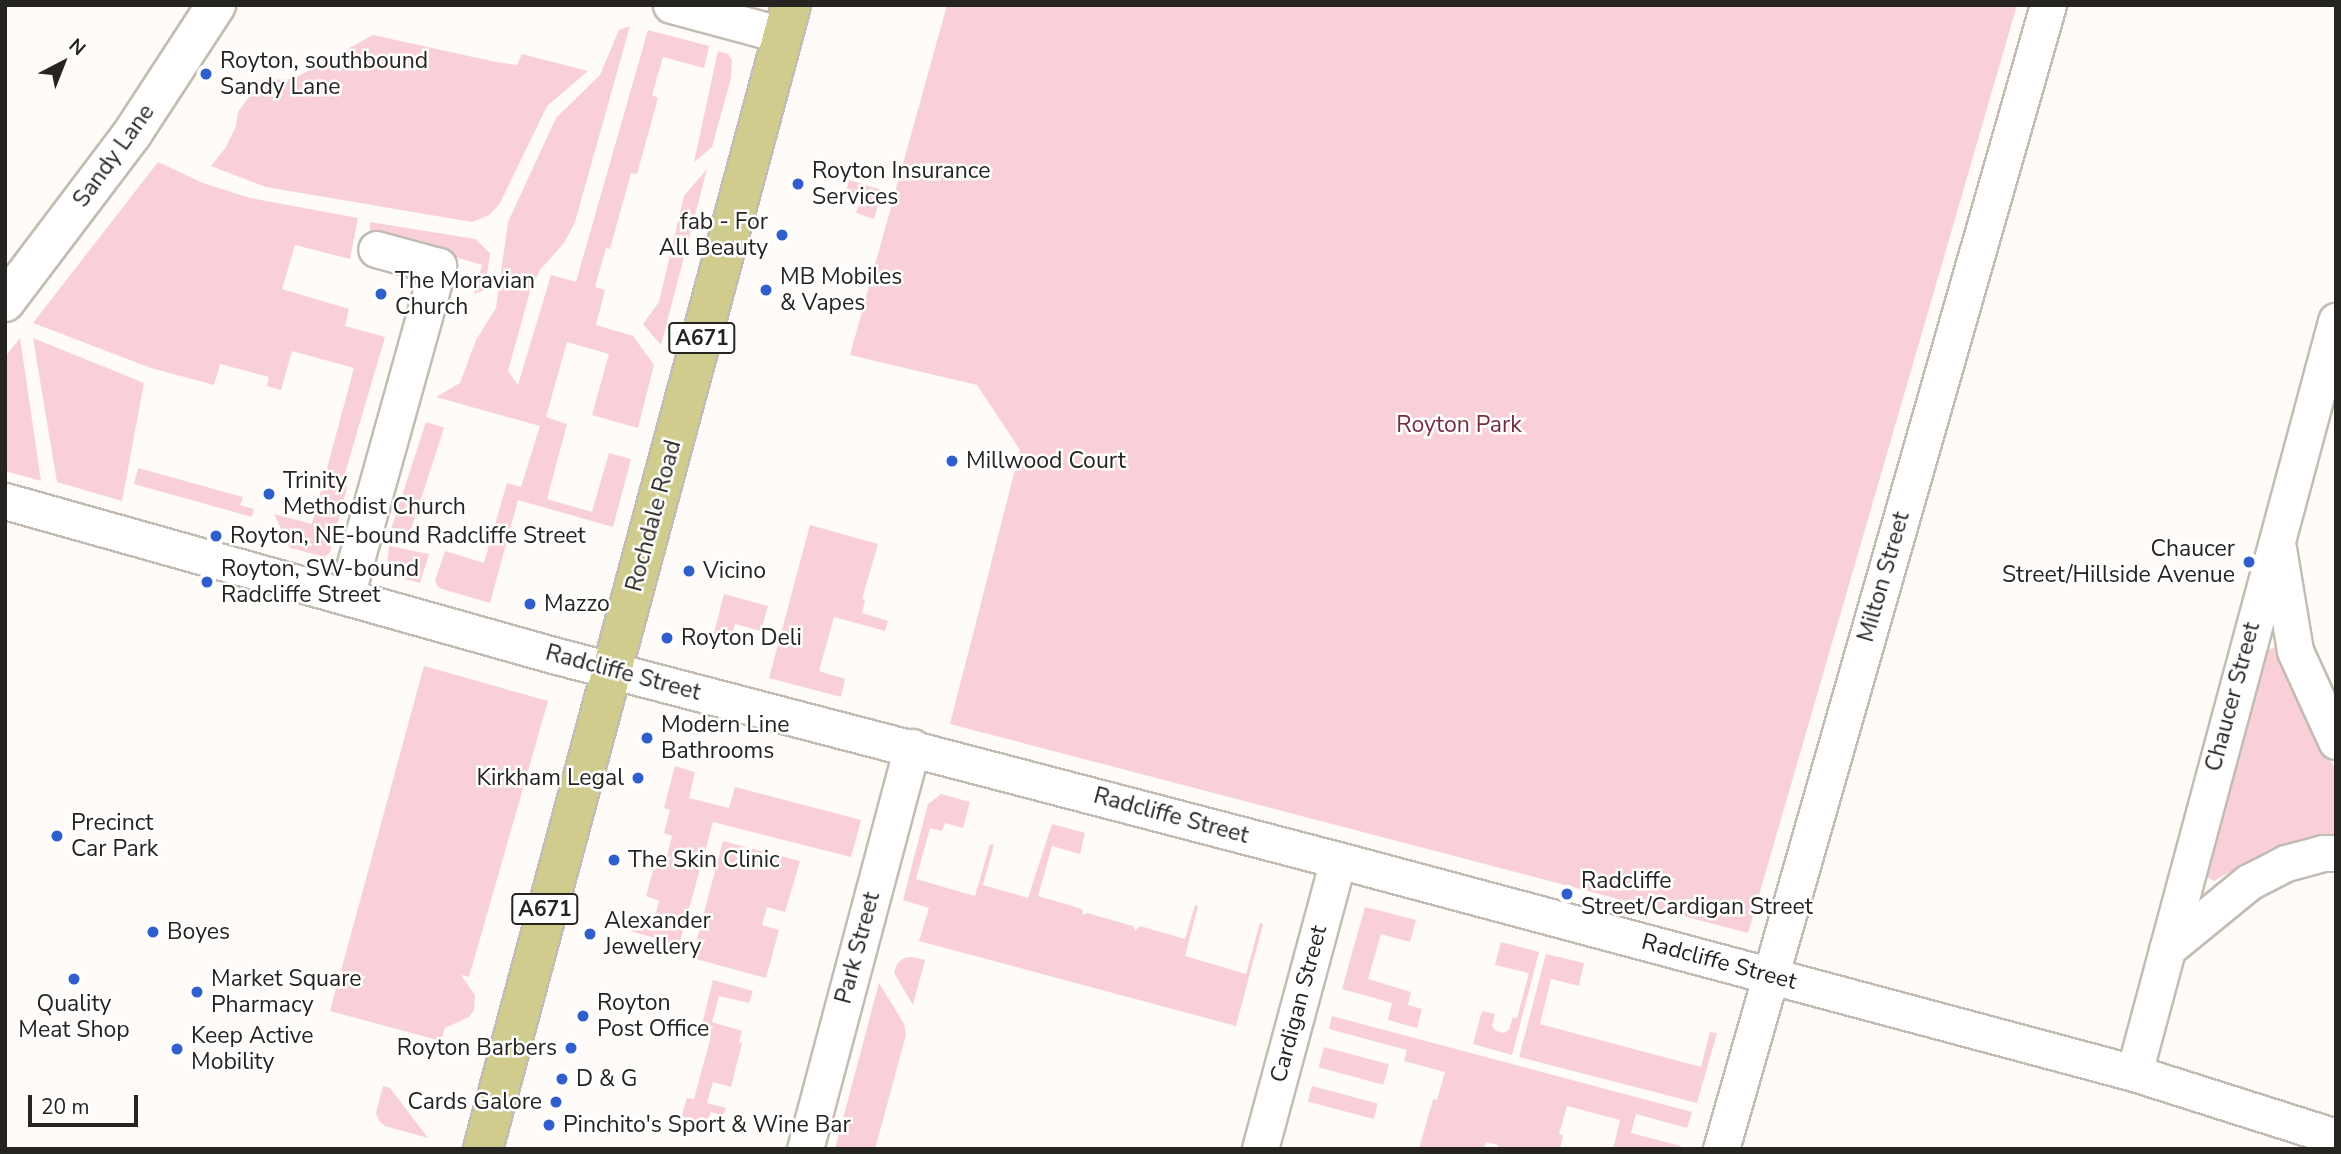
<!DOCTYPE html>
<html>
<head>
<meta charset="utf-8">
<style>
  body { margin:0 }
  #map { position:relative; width:2341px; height:1154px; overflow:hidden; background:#fefbf8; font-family:"Nunito Sans",sans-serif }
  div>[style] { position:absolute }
  .green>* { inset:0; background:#f9d0d8; transform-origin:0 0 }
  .roads { filter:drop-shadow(2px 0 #c3bcb3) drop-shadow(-2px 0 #c3bcb3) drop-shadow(0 2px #c3bcb3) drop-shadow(0 -2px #c3bcb3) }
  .minor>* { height:35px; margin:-17.5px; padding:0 17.5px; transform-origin:17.5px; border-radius:17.5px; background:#fff }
  .tertiary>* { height:38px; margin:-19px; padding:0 19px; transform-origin:19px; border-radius:19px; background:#fff }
  .primary>* { height:38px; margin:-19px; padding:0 19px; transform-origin:19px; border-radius:19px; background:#cfcc8d }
  .dots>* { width:19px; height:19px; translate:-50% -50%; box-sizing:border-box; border:4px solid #fff; border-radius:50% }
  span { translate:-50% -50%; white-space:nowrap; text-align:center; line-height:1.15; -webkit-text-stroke:5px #fff; paint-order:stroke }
  .shield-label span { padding:2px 5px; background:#fff; border:2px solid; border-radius:5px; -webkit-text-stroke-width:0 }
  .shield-label { font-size:21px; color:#262421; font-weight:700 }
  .poi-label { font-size:23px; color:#262421 }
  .left { translate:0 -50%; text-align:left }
  .right { translate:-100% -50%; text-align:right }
  .street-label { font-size:23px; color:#262421 }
  .park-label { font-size:23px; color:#742d41 }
  .frame { position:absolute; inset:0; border:7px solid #262421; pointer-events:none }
  .north { position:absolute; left:28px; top:28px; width:70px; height:70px; -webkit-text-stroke:5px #fff; paint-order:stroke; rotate:42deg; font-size:19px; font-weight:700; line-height:28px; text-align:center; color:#262421 }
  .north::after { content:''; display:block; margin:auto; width:24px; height:32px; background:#262421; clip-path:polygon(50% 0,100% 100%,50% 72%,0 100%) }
  .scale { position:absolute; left:28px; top:1095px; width:110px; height:32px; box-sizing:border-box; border:4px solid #262421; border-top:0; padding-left:9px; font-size:21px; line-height:24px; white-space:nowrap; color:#262421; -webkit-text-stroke:5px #fff; paint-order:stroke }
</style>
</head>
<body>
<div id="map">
  <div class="green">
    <div style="clip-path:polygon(947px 5px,2017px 5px,1748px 933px,950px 724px,1020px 450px,977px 385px,850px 355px)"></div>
    <div style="clip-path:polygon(630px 26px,575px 222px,564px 243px,540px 270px,531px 288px,508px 371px,518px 385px,551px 275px,576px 282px,648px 30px,709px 46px,704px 68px,663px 57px,652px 95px,658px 98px,637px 174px,631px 173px,610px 249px,606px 248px,595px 287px,605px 290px,596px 325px,633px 336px,654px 365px,638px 428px,592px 415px,609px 354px,567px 342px,546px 417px,567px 424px,547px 499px,592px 512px,609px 453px,631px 459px,613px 527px,518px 500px,490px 603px,439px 588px,435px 581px,445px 551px,484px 563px,507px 483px,521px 487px,540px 426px,436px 397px,460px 383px,476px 340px,496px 308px,508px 222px,556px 118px,600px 75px,619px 30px)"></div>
    <div style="clip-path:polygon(373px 35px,496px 62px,517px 65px,522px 54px,588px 71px,547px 106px,499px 205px,489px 215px,472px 222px,266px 187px,211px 166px,226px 147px,236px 126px,238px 112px,261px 80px,293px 79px)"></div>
    <div style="clip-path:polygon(718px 51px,728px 54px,732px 60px,731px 78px,712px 147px,694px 162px)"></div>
    <div style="clip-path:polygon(158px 162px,203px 183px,250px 198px,358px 218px,350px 259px,295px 245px,282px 289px,349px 309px,345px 326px,385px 337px,343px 480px,347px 487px,330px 552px,325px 557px,290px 548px,274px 514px,312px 524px,354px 368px,292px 351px,281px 390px,267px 386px,269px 377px,220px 364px,214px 385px,151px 368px,33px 323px)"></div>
    <div style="clip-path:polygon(707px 169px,661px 345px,643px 324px,659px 302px,684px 196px)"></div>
    <div style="clip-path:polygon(849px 180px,882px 190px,874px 219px,856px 213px,860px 200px,845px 196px)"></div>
    <div style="clip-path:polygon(370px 222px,475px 239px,490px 253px,485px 290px,474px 294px,482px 265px,370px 231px)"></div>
    <div style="clip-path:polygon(20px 338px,41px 481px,5px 471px,5px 357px)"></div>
    <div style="clip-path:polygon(33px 338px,144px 383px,122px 501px,57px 482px)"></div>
    <div style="left:426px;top:422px;width:19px;height:116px;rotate:18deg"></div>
    <div style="clip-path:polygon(138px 468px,243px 497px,240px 505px,254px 509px,252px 517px,134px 484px)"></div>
    <div style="clip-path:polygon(810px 525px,878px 544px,862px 599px,865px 600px,862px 613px,888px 621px,885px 631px,834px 617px,819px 671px,845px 679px,841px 697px,769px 678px)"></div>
    <div style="clip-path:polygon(389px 546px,429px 554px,420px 583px,386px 574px)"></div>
    <div style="clip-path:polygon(724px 594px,768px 606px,761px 631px,735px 624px,730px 641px,713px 637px)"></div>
    <div style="clip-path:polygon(2274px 647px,2283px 657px,2305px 715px,2336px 770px,2336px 835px,2274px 847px,2214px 881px,2205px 876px,2201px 866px,2265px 652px)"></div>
    <div style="clip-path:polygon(424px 666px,548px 701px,469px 977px,461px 975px,475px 995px,474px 1010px,469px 1017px,445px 1028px,441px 1041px,330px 1011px)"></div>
    <div style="clip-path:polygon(675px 766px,695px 772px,689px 798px,729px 808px,735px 787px,861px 820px,851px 857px,713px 822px,679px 945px,631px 931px,635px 914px,654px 920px,659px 901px,646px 896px,654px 867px,664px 869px,672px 836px,664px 833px,670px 810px,664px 808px)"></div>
    <div style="clip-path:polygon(941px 794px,970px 802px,963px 828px,945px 823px,942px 831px,930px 828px,916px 879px,975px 896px,990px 844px,994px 845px,983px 885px,1028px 898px,1052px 824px,1085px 833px,1080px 854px,1052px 846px,1038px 896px,1082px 909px,1083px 915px,1087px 913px,1133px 926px,1135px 931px,1140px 926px,1185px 939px,1195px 905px,1198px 906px,1185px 956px,1246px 974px,1260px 923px,1263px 924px,1236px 1026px,919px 941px,929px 908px,903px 900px,928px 804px)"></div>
    <div style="clip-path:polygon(723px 841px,800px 861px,785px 912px,767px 907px,762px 925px,779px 930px,766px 978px,692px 958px)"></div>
    <div style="clip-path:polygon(1365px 907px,1416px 920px,1410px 942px,1381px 934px,1368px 979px,1411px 992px,1408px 1005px,1422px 1009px,1417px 1028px,1388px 1020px,1392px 1003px,1342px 989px)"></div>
    <div style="clip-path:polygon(1501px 942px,1539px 952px,1512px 1055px,1473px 1044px,1482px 1011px,1495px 1014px,1492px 1026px,1496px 1031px,1504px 1033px,1509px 1030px,1513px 1017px,1517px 1018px,1529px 973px,1495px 965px)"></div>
    <div style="clip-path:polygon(1546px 954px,1584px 963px,1579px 986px,1551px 979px,1540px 1024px,1701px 1067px,1710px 1032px,1717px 1033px,1697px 1103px,1519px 1057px)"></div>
    <div style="clip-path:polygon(912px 957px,925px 960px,913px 1005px,894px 973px,897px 964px,904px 958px)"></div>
    <div style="clip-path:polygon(713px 980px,753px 991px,749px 1003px,719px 996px,712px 1022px,742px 1031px,739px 1042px,742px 1043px,731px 1087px,713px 1082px,707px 1103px,726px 1108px,723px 1116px,711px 1112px,706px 1129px,680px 1121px,687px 1098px,694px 1099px,711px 1036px,700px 1032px)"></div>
    <div style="clip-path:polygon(879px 983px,904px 1024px,906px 1035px,875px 1149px,835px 1149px)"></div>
    <div style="clip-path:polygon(1332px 1016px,1692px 1112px,1687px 1128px,1636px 1114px,1631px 1133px,1681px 1146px,1681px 1149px,1613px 1149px,1620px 1120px,1567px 1106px,1559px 1134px,1563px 1135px,1560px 1149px,1497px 1149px,1498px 1145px,1486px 1142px,1484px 1149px,1419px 1149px,1433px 1099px,1437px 1100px,1445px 1072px,1404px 1061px,1407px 1050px,1329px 1029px)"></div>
    <div style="left:1324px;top:1047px;width:67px;height:21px;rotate:15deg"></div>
    <div style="clip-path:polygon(383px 1086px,390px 1088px,428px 1138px,385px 1126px,379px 1121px,376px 1113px)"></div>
    <div style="left:1312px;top:1086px;width:68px;height:16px;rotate:15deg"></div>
  </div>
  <div class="roads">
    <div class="minor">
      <div style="left:671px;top:5px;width:116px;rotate:15deg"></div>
      <div style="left:5px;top:501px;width:569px;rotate:15.7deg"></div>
      <div style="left:553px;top:655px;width:811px;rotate:14.64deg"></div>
      <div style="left:1338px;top:860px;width:824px;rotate:14.98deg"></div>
      <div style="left:2134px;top:1073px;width:212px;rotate:17.6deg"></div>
      <div style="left:2278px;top:548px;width:104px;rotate:80.6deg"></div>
      <div style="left:2295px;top:651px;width:99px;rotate:65.5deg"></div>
      <div style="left:346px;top:596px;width:343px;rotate:-74.4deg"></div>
      <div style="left:438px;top:266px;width:64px;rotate:-164.7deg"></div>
      <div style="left:2167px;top:949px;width:106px;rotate:-39.3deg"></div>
      <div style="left:2249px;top:882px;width:42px;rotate:-27.2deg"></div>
      <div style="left:2286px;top:863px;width:38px;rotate:-15deg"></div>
      <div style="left:2323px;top:853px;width:13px"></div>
      <div style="left:2134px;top:1073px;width:779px;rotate:-74.96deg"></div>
      <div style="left:805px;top:1149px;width:416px;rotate:-75.1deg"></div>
      <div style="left:1260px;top:1149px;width:299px;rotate:-74.9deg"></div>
      <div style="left:1721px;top:1149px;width:1190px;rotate:-74.05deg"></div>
    </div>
    <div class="tertiary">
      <div style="left:5px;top:302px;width:211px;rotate:-52.9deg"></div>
      <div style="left:132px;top:134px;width:154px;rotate:-56.9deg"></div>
    </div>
    <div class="primary">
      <div style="left:483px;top:1149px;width:1185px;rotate:-74.93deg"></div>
    </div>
  </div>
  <div class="dots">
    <div style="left:206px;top:74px;background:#315ecd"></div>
    <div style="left:798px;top:184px;background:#315ecd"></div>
    <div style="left:782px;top:235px;background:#315ecd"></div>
    <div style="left:766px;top:290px;background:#315ecd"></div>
    <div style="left:381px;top:294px;background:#315ecd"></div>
    <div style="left:952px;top:461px;background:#315ecd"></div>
    <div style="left:269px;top:494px;background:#315ecd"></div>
    <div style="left:216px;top:536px;background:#315ecd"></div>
    <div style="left:2249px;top:562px;background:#315ecd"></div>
    <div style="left:689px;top:571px;background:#315ecd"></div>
    <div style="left:207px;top:582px;background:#315ecd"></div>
    <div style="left:530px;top:604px;background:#315ecd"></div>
    <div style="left:667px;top:638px;background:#315ecd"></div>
    <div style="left:647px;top:738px;background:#315ecd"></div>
    <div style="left:638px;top:778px;background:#315ecd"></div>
    <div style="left:57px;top:836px;background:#315ecd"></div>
    <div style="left:614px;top:860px;background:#315ecd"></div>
    <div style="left:1567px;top:894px;background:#315ecd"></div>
    <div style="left:153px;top:932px;background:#315ecd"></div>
    <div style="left:590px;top:934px;background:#315ecd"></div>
    <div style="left:74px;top:979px;background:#315ecd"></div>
    <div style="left:197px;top:992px;background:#315ecd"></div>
    <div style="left:583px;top:1016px;background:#315ecd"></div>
    <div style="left:571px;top:1048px;background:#315ecd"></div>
    <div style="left:177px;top:1049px;background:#315ecd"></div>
    <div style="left:562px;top:1079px;background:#315ecd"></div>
    <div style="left:556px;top:1102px;background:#315ecd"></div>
    <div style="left:549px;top:1125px;background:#315ecd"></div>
  </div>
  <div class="shield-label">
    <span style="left:702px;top:338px">A671</span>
    <span style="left:545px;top:909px">A671</span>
  </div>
  <div class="poi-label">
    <span class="left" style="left:220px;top:74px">Royton, southbound<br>Sandy Lane</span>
    <span class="left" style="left:812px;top:184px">Royton Insurance<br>Services</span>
    <span class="right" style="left:768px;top:235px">fab - For<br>All Beauty</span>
    <span class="left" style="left:780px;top:290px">MB Mobiles<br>&amp; Vapes</span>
    <span class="left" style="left:395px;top:294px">The Moravian<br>Church</span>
    <span class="left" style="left:966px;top:461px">Millwood Court</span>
    <span class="left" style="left:283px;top:494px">Trinity<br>Methodist Church</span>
    <span class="left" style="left:230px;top:536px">Royton, NE-bound Radcliffe Street</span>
    <span class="right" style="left:2235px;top:562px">Chaucer<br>Street/Hillside Avenue</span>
    <span class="left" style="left:221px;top:582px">Royton, SW-bound<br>Radcliffe Street</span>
    <span class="left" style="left:703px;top:571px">Vicino</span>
    <span class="left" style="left:544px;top:604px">Mazzo</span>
    <span class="left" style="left:681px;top:638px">Royton Deli</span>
    <span class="left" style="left:661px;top:738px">Modern Line<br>Bathrooms</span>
    <span class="right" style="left:624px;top:778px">Kirkham Legal</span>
    <span class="left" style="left:71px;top:836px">Precinct<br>Car Park</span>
    <span class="left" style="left:628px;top:860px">The Skin Clinic</span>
    <span class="left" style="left:1581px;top:894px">Radcliffe<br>Street/Cardigan Street</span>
    <span class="left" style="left:604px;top:934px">Alexander<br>Jewellery</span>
    <span class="left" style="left:167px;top:932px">Boyes</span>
    <span class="left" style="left:211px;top:992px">Market Square<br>Pharmacy</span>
    <span class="left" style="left:597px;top:1016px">Royton<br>Post Office</span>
    <span style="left:74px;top:1017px">Quality<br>Meat Shop</span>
    <span class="left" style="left:191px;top:1049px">Keep Active<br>Mobility</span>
    <span class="right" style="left:557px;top:1048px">Royton Barbers</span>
    <span class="left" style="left:576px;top:1079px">D &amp; G</span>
    <span class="right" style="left:542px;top:1102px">Cards Galore</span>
    <span class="left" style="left:563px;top:1125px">Pinchito's Sport &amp; Wine Bar</span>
  </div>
  <div class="street-label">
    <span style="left:114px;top:156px;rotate:-54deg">Sandy Lane</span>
    <span style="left:654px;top:516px;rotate:-75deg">Rochdale Road</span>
    <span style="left:1884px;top:577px;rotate:-74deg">Milton Street</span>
    <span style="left:623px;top:673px;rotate:15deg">Radcliffe Street</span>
    <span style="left:2233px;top:697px;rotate:-75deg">Chaucer Street</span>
    <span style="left:1171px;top:816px;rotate:15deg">Radcliffe Street</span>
    <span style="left:858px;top:948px;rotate:-75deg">Park Street</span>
    <span style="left:1719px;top:962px;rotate:15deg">Radcliffe Street</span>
    <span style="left:1299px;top:1004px;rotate:-75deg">Cardigan Street</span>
  </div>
  <div class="park-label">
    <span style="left:1459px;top:425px">Royton Park</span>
  </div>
  <div class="frame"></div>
  <div class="north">N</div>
  <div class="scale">20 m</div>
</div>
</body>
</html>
